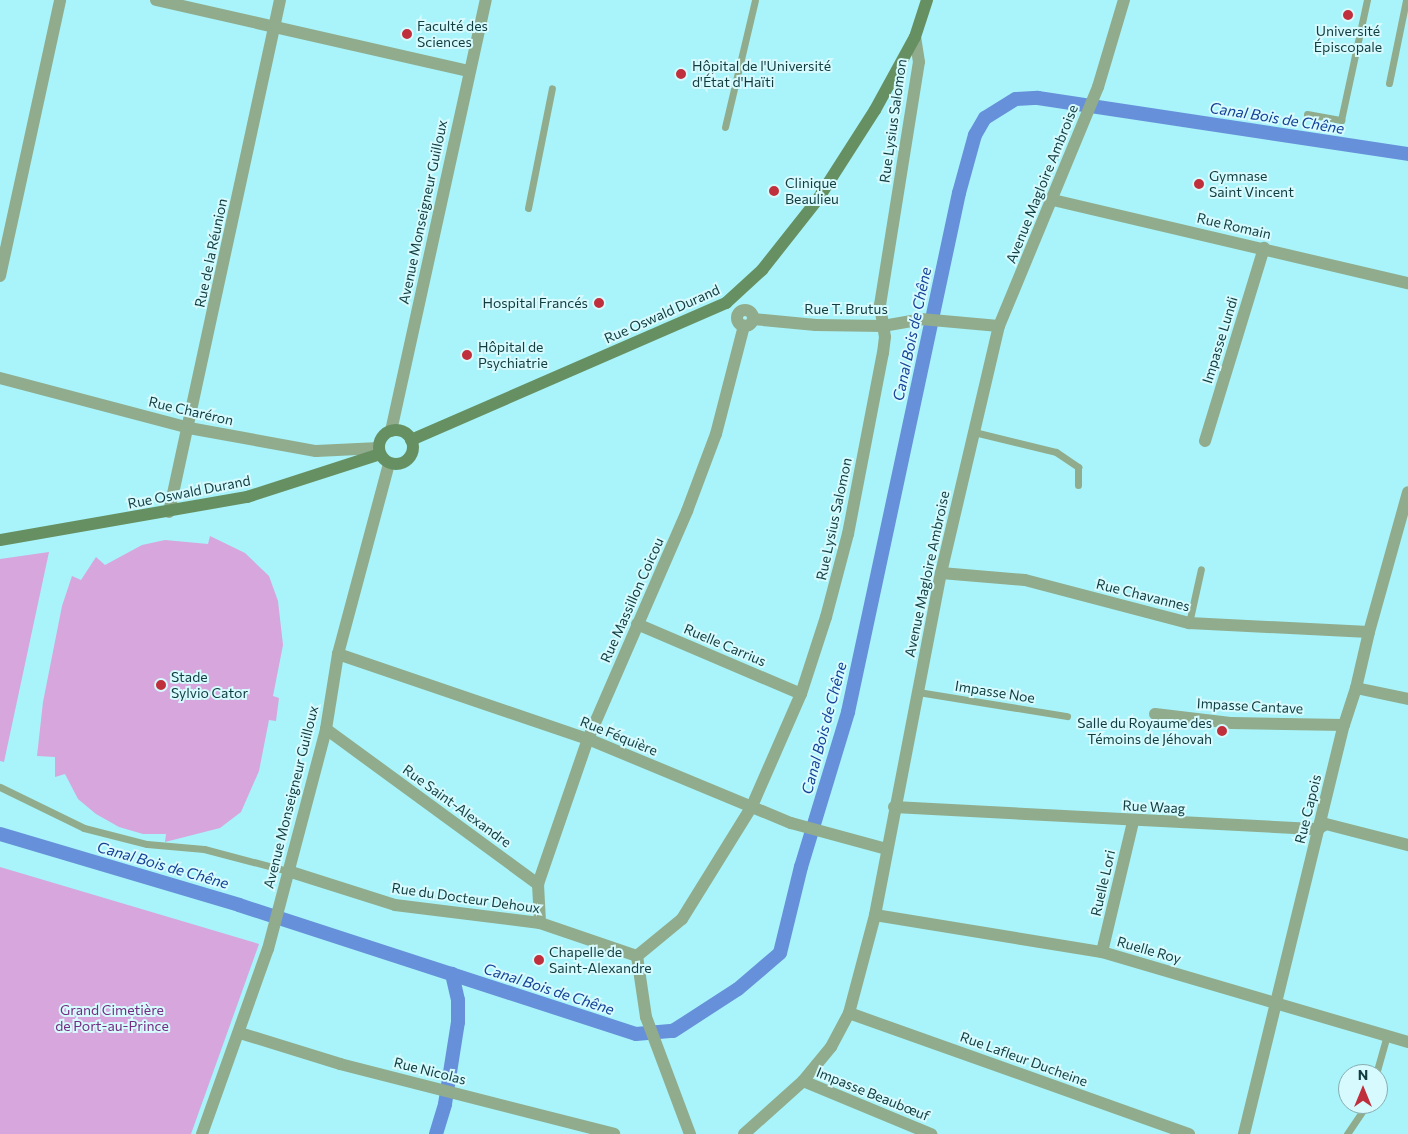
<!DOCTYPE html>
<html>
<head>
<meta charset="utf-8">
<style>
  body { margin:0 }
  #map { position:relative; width:1408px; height:1134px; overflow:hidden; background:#a8f4fa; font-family:Commissioner,sans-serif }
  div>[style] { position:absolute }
  .green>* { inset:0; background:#d6a6dd }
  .canal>* { height:14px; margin:-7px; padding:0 7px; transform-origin:7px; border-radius:7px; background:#6790da }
  .service>* { height:7px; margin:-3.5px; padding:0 3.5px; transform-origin:3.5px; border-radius:3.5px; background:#90ac8d }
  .minor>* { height:12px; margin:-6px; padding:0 6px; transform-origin:6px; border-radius:6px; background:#90ac8d }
  .minor>.ring { margin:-6px; padding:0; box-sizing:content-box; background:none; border:12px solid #90ac8d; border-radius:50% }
  .tertiary>* { height:12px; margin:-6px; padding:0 6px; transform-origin:6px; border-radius:6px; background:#90ac8d }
  .secondary>* { height:12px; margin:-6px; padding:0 6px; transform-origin:6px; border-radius:6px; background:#679062 }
  .secondary>.ring { margin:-6px; padding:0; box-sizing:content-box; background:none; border:12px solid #679062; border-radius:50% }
  .dots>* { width:14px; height:14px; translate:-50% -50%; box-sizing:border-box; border:2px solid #d6fafd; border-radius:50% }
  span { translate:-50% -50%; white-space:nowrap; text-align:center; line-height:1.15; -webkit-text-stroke:4px #d6fafd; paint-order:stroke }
  .poi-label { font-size:14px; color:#113d40 }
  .left { translate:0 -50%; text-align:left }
  .right { translate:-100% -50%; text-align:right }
  .street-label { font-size:14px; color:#113d40 }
  .park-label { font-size:14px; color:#752d81 }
  .water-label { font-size:15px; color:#154298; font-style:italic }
  .north { position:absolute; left:1338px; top:1064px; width:50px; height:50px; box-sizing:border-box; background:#d6fafd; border:1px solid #87aeb1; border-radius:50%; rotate:0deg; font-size:14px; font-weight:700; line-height:20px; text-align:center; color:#113d40 }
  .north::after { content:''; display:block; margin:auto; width:18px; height:22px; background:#c0303c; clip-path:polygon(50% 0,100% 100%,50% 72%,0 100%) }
</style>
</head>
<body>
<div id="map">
  <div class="green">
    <div style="clip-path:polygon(210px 536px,245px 553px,269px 576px,278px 601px,283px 645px,273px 696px,279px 698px,276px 721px,269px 720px,259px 771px,241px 812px,220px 828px,165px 842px,166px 834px,143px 834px,119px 827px,96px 814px,78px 799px,65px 774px,55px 777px,55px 757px,37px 756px,43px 702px,62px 606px,72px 576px,81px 580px,96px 557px,105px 565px,142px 545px,165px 540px,208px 544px)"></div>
    <div style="clip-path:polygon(49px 552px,4px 762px,0 761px,0 559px)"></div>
    <div style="clip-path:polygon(0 867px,259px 944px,191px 1134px,0 1134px)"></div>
  </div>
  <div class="canal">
    <div style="left:0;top:834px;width:249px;rotate:16.5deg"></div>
    <div style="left:239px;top:905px;width:417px;rotate:18deg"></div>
    <div style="left:636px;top:1034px;width:37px;rotate:-5deg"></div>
    <div style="left:673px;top:1031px;width:77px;rotate:-32.9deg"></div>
    <div style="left:738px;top:989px;width:55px;rotate:-40.6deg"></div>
    <div style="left:780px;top:953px;width:89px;rotate:-76.3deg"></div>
    <div style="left:801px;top:867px;width:162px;rotate:-73.1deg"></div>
    <div style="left:848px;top:712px;width:531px;rotate:-77.93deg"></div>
    <div style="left:959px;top:193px;width:60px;rotate:-74.6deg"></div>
    <div style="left:975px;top:135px;width:20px;rotate:-60deg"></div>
    <div style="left:985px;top:118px;width:36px;rotate:-32deg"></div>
    <div style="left:1016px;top:99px;width:22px;rotate:-3deg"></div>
    <div style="left:1038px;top:98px;width:374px;rotate:8.6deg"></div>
    <div style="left:436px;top:1134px;width:31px;rotate:-73deg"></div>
    <div style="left:445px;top:1104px;width:83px;rotate:-81deg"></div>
    <div style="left:458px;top:1022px;width:22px;rotate:-90deg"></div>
    <div style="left:458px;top:1000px;width:27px;rotate:-103deg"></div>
  </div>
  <div class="service">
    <div style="left:1389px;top:83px;width:85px;rotate:-78.4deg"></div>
    <div style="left:1307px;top:114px;width:35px;rotate:10deg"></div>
    <div style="left:1341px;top:120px;width:123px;rotate:-77.8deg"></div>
    <div style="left:725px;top:127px;width:130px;rotate:-76.7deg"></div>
    <div style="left:528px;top:208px;width:122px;rotate:-78.7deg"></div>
    <div style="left:974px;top:432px;width:84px;rotate:13.7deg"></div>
    <div style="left:1056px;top:452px;width:27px;rotate:34deg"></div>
    <div style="left:1078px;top:467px;width:18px;rotate:90deg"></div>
    <div style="left:1189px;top:623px;width:55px;rotate:-77.5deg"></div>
    <div style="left:918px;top:692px;width:151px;rotate:9.2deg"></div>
    <div style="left:0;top:787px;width:93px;rotate:26deg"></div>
    <div style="left:84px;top:828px;width:65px;rotate:14.3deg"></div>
    <div style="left:147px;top:844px;width:57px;rotate:5deg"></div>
    <div style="left:204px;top:849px;width:87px;rotate:14.7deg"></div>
    <div style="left:1376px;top:1074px;width:41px;rotate:-74.2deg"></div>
    <div style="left:1347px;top:1134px;width:36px;rotate:-56deg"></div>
  </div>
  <div class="minor">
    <div style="left:156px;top:0;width:321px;rotate:12.8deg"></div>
    <div style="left:1053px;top:200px;width:365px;rotate:13.2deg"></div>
    <div style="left:0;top:276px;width:282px;rotate:-77.7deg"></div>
    <div class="ring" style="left:737px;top:310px;width:4px;height:4px"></div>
    <div style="left:753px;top:319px;width:63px;rotate:5.4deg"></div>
    <div style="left:816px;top:325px;width:67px;rotate:0.9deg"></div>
    <div style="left:883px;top:326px;width:39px;rotate:-10deg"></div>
    <div style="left:921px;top:319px;width:78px;rotate:5.1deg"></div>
    <div style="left:0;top:378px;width:196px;rotate:14.8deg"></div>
    <div style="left:189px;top:428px;width:129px;rotate:10.3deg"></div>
    <div style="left:316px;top:451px;width:63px;rotate:-2.7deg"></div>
    <div style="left:1205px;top:441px;width:202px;rotate:-73deg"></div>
    <div style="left:169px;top:512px;width:524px;rotate:-77.77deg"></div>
    <div style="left:941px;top:573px;width:84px;rotate:4.8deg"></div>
    <div style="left:1025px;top:580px;width:170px;rotate:14.7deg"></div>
    <div style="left:1189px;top:623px;width:180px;rotate:2.9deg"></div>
    <div style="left:637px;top:624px;width:178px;rotate:23.1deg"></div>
    <div style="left:338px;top:654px;width:264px;rotate:18.8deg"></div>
    <div style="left:588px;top:739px;width:220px;rotate:22.5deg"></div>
    <div style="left:791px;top:823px;width:99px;rotate:15.2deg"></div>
    <div style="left:1356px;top:688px;width:53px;rotate:11.9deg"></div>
    <div style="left:1155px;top:714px;width:78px;rotate:6.7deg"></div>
    <div style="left:1232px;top:723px;width:112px;rotate:1deg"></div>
    <div style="left:326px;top:729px;width:263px;rotate:36.2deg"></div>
    <div style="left:538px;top:884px;width:39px;rotate:87deg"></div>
    <div style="left:894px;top:807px;width:425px;rotate:3deg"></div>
    <div style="left:1318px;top:829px;width:9px;rotate:-32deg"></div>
    <div style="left:1326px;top:824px;width:85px;rotate:14.4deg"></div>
    <div style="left:288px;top:871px;width:112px;rotate:17.6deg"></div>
    <div style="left:395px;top:905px;width:146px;rotate:7.1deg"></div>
    <div style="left:540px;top:923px;width:102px;rotate:18.8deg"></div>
    <div style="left:637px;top:956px;width:62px;rotate:81.6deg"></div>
    <div style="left:646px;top:1017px;width:125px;rotate:69.4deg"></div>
    <div style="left:538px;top:884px;width:153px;rotate:-71deg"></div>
    <div style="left:588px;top:739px;width:249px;rotate:-66.5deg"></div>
    <div style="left:687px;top:511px;width:82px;rotate:-69.4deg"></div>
    <div style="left:716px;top:434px;width:112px;rotate:-75.5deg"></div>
    <div style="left:875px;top:915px;width:230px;rotate:9.3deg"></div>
    <div style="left:1102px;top:952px;width:319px;rotate:16.4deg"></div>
    <div style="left:1102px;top:952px;width:134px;rotate:-76.6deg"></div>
    <div style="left:637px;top:956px;width:58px;rotate:-39.4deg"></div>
    <div style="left:682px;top:919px;width:133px;rotate:-58.2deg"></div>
    <div style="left:752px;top:806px;width:122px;rotate:-66.4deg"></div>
    <div style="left:801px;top:694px;width:81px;rotate:-72deg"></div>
    <div style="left:826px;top:617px;width:86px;rotate:-75.2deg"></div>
    <div style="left:848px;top:534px;width:184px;rotate:-79.1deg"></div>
    <div style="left:883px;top:353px;width:16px;rotate:-83deg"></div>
    <div style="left:885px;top:337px;width:32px;rotate:-99deg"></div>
    <div style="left:880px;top:305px;width:246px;rotate:-80.9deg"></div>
    <div style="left:919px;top:62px;width:25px;rotate:-99deg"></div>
    <div style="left:849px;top:1013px;width:361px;rotate:19.6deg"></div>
    <div style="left:240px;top:1033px;width:105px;rotate:17.2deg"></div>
    <div style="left:340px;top:1064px;width:283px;rotate:14.3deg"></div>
    <div style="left:803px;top:1081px;width:139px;rotate:22.5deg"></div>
  </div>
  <div class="tertiary">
    <div style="left:391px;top:431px;width:441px;rotate:-77.6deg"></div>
    <div style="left:202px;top:1134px;width:196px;rotate:-70.4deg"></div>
    <div style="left:268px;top:949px;width:228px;rotate:-75.2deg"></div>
    <div style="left:326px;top:729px;width:76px;rotate:-80.9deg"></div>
    <div style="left:338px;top:654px;width:198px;rotate:-75deg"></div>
    <div style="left:744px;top:1134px;width:79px;rotate:-41.9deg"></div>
    <div style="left:803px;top:1081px;width:44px;rotate:-50.5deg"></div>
    <div style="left:831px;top:1047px;width:38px;rotate:-62deg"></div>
    <div style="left:849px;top:1013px;width:101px;rotate:-75.1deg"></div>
    <div style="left:875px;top:915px;width:348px;rotate:-79.1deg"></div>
    <div style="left:941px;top:573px;width:254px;rotate:-76.8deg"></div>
    <div style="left:999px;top:326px;width:259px;rotate:-67.5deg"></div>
    <div style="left:1098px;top:87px;width:91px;rotate:-73.4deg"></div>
    <div style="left:1244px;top:1134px;width:421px;rotate:-76.3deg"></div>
    <div style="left:1344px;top:725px;width:39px;rotate:-72deg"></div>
    <div style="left:1356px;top:688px;width:57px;rotate:-76.9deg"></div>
    <div style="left:1369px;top:632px;width:145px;rotate:-74.4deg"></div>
  </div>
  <div class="secondary">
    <div class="ring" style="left:379px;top:430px;width:22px;height:22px"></div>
    <div style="left:411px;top:440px;width:344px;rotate:-23.5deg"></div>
    <div style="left:726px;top:303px;width:49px;rotate:-42.5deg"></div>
    <div style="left:762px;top:270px;width:90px;rotate:-51.7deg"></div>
    <div style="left:818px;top:199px;width:106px;rotate:-57.4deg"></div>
    <div style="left:875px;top:110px;width:83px;rotate:-61.3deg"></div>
    <div style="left:915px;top:37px;width:39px;rotate:-72deg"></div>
    <div style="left:0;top:540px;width:251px;rotate:-9.9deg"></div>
    <div style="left:247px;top:497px;width:140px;rotate:-17.9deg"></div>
  </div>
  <div class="dots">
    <div style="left:1348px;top:15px;background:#c0303c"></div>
    <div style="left:407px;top:34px;background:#c0303c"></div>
    <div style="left:681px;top:74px;background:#c0303c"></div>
    <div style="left:1199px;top:184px;background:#c0303c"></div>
    <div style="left:774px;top:191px;background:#c0303c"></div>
    <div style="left:599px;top:303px;background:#c0303c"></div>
    <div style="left:467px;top:355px;background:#c0303c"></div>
    <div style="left:161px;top:685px;background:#c0303c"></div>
    <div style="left:1222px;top:731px;background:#c0303c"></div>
    <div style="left:539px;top:960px;background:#c0303c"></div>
  </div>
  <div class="poi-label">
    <span class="left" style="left:417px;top:34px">Faculté des<br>Sciences</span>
    <span style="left:1348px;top:39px">Université<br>Épiscopale</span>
    <span class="left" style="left:692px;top:74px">Hôpital de l'Université<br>d'État d'Haïti</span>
    <span class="left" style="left:1209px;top:184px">Gymnase<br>Saint Vincent</span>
    <span class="left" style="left:785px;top:191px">Clinique<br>Beaulieu</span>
    <span class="right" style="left:588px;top:303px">Hospital Francés</span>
    <span class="left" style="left:478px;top:355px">Hôpital de<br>Psychiatrie</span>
    <span class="left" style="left:171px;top:685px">Stade<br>Sylvio Cator</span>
    <span class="right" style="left:1212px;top:731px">Salle du Royaume des<br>Témoins de Jéhovah</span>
    <span class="left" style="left:549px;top:960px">Chapelle de<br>Saint-Alexandre</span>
  </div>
  <div class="street-label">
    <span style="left:893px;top:121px;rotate:-82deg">Rue Lysius Salomon</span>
    <span style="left:1042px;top:184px;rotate:-68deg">Avenue Magloire Ambroise</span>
    <span style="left:423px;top:212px;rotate:-78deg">Avenue Monseigneur Guilloux</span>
    <span style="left:1234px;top:226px;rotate:13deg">Rue Romain</span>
    <span style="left:211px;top:253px;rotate:-78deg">Rue de la Réunion</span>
    <span style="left:846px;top:309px">Rue T. Brutus</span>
    <span style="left:662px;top:314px;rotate:-24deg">Rue Oswald Durand</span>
    <span style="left:1220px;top:340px;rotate:-73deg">Impasse Lundi</span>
    <span style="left:191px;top:411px;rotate:13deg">Rue Charéron</span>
    <span style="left:189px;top:492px;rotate:-11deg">Rue Oswald Durand</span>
    <span style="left:834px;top:519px;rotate:-78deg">Rue Lysius Salomon</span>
    <span style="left:927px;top:574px;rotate:-78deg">Avenue Magloire Ambroise</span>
    <span style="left:1143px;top:595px;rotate:14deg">Rue Chavannes</span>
    <span style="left:632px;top:600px;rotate:-66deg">Rue Massillon Coicou</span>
    <span style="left:725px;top:645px;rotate:23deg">Ruelle Carrius</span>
    <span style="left:995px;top:692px;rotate:9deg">Impasse Noe</span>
    <span style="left:1250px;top:706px;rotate:3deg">Impasse Cantave</span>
    <span style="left:619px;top:736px;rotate:22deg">Rue Féquière</span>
    <span style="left:291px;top:797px;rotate:-76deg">Avenue Monseigneur Guilloux</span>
    <span style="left:457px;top:806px;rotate:36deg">Rue Saint-Alexandre</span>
    <span style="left:1154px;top:807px;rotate:3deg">Rue Waag</span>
    <span style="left:1308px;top:809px;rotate:-76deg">Rue Capois</span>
    <span style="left:1103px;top:883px;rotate:-77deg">Ruelle Lori</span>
    <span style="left:466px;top:898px;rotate:8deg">Rue du Docteur Dehoux</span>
    <span style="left:1149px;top:950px;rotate:16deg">Ruelle Roy</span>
    <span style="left:1024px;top:1059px;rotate:20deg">Rue Lafleur Ducheine</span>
    <span style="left:430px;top:1071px;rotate:14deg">Rue Nicolas</span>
    <span style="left:873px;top:1094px;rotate:22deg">Impasse Beaubœuf</span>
  </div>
  <div class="park-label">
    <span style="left:112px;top:1018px">Grand Cimetière<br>de Port-au-Prince</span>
  </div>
  <div class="water-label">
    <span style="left:1277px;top:118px;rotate:9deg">Canal Bois de Chêne</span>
    <span style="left:912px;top:334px;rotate:-78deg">Canal Bois de Chêne</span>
    <span style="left:824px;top:728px;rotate:-75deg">Canal Bois de Chêne</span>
    <span style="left:163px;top:865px;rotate:16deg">Canal Bois de Chêne</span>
    <span style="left:549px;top:989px;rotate:18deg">Canal Bois de Chêne</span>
  </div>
  <div class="north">N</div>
</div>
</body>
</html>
